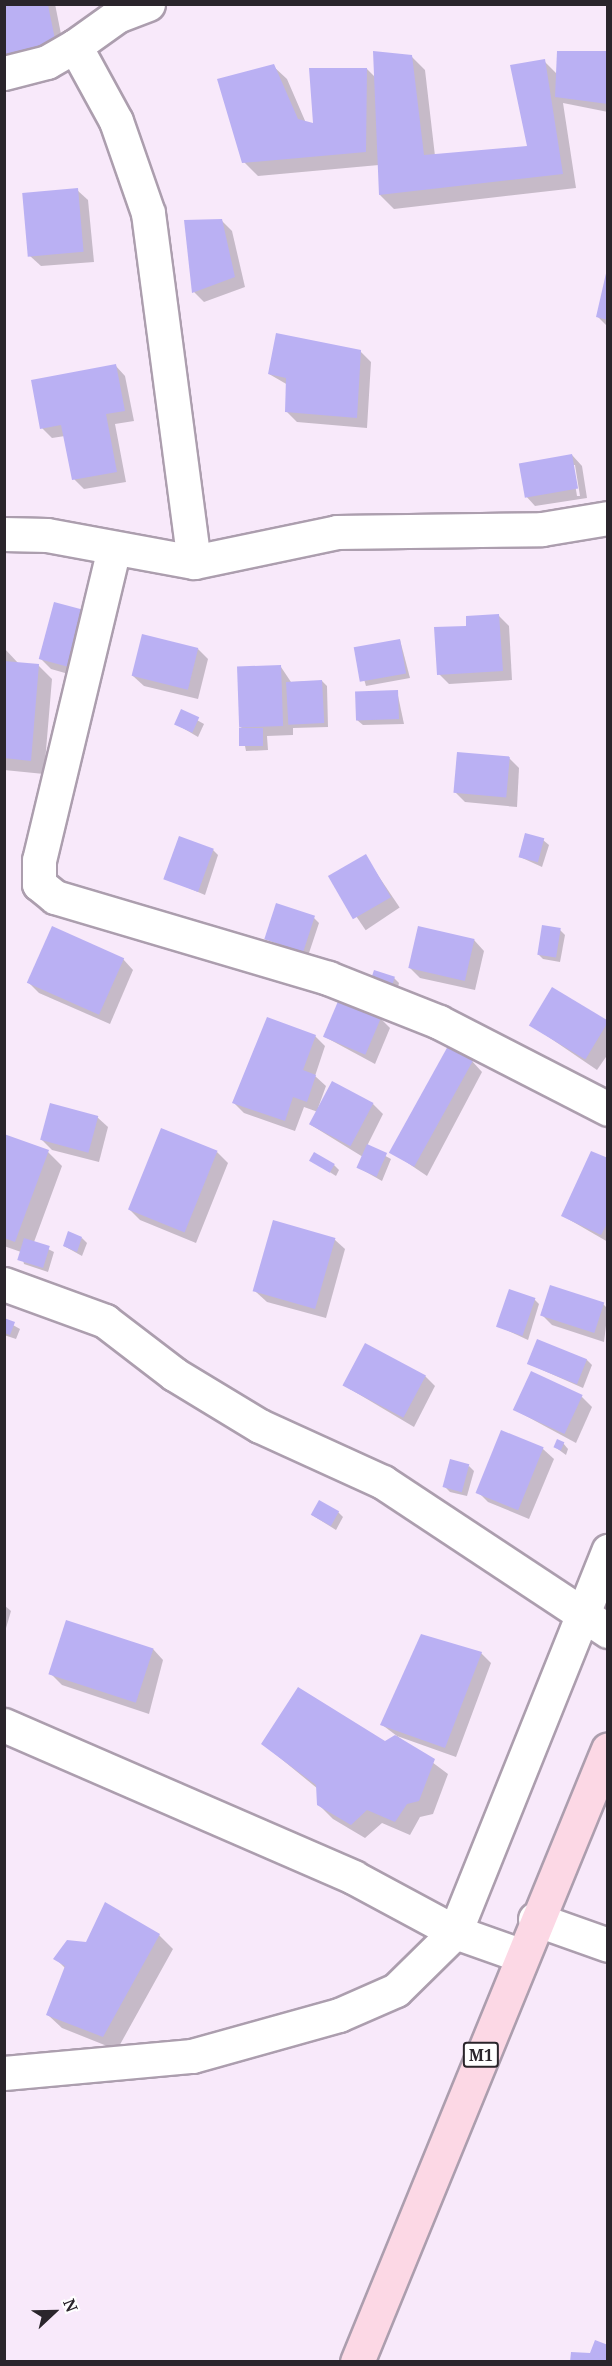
<!DOCTYPE html>
<html>
<head>
<meta charset="utf-8">
<style>
  body { margin:0 }
  #map { position:relative; width:612px; height:2366px; overflow:hidden; background:#f8e9fa; font-family:"Noto Serif",serif }
  div>[style] { position:absolute }
  .shadow>* { inset:0; background:#0003; transform-origin:0 0 }
  .building>* { inset:0; background:#bab0f3; transform-origin:0 0 }
  .roads { filter:drop-shadow(2px 0 #ac9eae) drop-shadow(-2px 0 #ac9eae) drop-shadow(0 2px #ac9eae) drop-shadow(0 -2px #ac9eae) }
  .minor>* { height:33px; margin:-16.5px; padding:0 16.5px; transform-origin:16.5px; border-radius:16.5px; background:#fff }
  .major>* { height:33px; margin:-16.5px; padding:0 16.5px; transform-origin:16.5px; border-radius:16.5px; background:#fcd8e5 }
  span { translate:-50% -50%; white-space:nowrap; text-align:center; line-height:1.15; -webkit-text-stroke:4.5px #fff; paint-order:stroke }
  .shield-label span { padding:2px 4px; background:#fff; border:2px solid; border-radius:4px; -webkit-text-stroke-width:0 }
  .shield-label { font-size:16px; color:#2a252b; font-weight:700 }
  .frame { position:absolute; inset:0; border:6px solid #2a252b; pointer-events:none }
  .north { position:absolute; left:24px; top:2282px; width:60px; height:60px; -webkit-text-stroke:4px #fff; paint-order:stroke; rotate:68deg; font-size:16px; font-weight:700; line-height:24px; text-align:center; color:#2a252b }
  .north::after { content:''; display:block; margin:auto; width:21px; height:27px; background:#2a252b; clip-path:polygon(50% 0,100% 100%,50% 72%,0 100%) }
</style>
</head>
<body>
<div id="map">
  <div class="shadow">
    <div style="clip-path:polygon(4px 4px,55px 4px,66px 59px,4px 60px)"></div>
    <div style="clip-path:polygon(608px 53px,608px 112px,563px 103px,576px 188px,394px 209px,380px 195px,379px 165px,258px 176px,244px 162px,273px 66px,287px 79px,306px 123px,314px 125px,367px 69px,376px 78px,411px 56px,425px 70px,435px 156px,528px 147px,544px 61px,557px 74px)"></div>
    <div style="clip-path:polygon(77px 190px,88px 200px,94px 262px,41px 266px,30px 256px)"></div>
    <div style="clip-path:polygon(221px 220px,232px 231px,245px 287px,204px 302px,194px 292px)"></div>
    <div style="clip-path:polygon(608px 272px,608px 327px,597px 316px)"></div>
    <div style="clip-path:polygon(360px 351px,371px 362px,367px 428px,297px 422px,287px 412px,288px 385px,269px 374px)"></div>
    <div style="clip-path:polygon(115px 365px,125px 376px,134px 421px,115px 424px,126px 482px,84px 489px,74px 479px,65px 436px,52px 438px,42px 428px)"></div>
    <div style="clip-path:polygon(evenodd,572px 455px,582px 466px,587px 498px,535px 506px,525px 495px,572px 455px,572px 465px,575px 465px,580px 496px,577px 496px,572px 465px)"></div>
    <div style="clip-path:polygon(498px 615px,509px 626px,512px 680px,449px 684px,439px 674px,468px 627px)"></div>
    <div style="clip-path:polygon(101px 624px,86px 679px,51px 669px,41px 659px)"></div>
    <div style="clip-path:polygon(400px 640px,410px 678px,366px 686px,355px 648px)"></div>
    <div style="clip-path:polygon(4px 648px,19px 664px,38px 665px,52px 679px,44px 774px,4px 770px)"></div>
    <div style="clip-path:polygon(198px 649px,208px 659px,198px 699px,144px 686px,133px 676px)"></div>
    <div style="clip-path:polygon(281px 667px,291px 682px,322px 681px,327px 686px,328px 727px,293px 728px,293px 735px,267px 736px,268px 750px,246px 751px,241px 726px)"></div>
    <div style="clip-path:polygon(397px 691px,404px 724px,363px 725px,357px 720px)"></div>
    <div style="clip-path:polygon(181px 711px,204px 724px,198px 737px,176px 724px)"></div>
    <div style="clip-path:polygon(509px 758px,519px 768px,517px 807px,465px 802px,455px 792px)"></div>
    <div style="clip-path:polygon(543px 840px,549px 845px,542px 867px,520px 857px)"></div>
    <div style="clip-path:polygon(213px 850px,218px 855px,205px 895px,165px 878px)"></div>
    <div style="left:365px;top:856px;width:62px;height:41px;rotate:56deg"></div>
    <div style="clip-path:polygon(314px 918px,319px 923px,308px 956px,266px 939px)"></div>
    <div style="clip-path:polygon(560px 930px,565px 935px,560px 962px,543px 959px,538px 954px)"></div>
    <div style="clip-path:polygon(474px 940px,484px 951px,475px 990px,420px 978px,410px 968px)"></div>
    <div style="clip-path:polygon(123px 959px,133px 970px,110px 1024px,39px 993px,29px 983px)"></div>
    <div style="clip-path:polygon(394px 978px,399px 983px,396px 995px,377px 989px)"></div>
    <div style="clip-path:polygon(553px 989px,608px 1023px,608px 1054px,597px 1070px,531px 1025px)"></div>
    <div style="clip-path:polygon(380px 1018px,390px 1028px,375px 1064px,325px 1037px)"></div>
    <div style="clip-path:polygon(315px 1036px,325px 1046px,315px 1076px,326px 1086px,318px 1108px,373px 1104px,383px 1114px,367px 1146px,391px 1159px,382px 1181px,359px 1168px,363px 1157px,311px 1125px,318px 1112px,304px 1107px,295px 1131px,244px 1113px,234px 1103px)"></div>
    <div style="clip-path:polygon(472px 1061px,482px 1072px,427px 1176px,393px 1153px)"></div>
    <div style="clip-path:polygon(97px 1117px,108px 1127px,99px 1162px,52px 1150px,42px 1140px)"></div>
    <div style="clip-path:polygon(4px 1135px,48px 1152px,62px 1166px,34px 1242px,54px 1252px,48px 1272px,24px 1264px,21px 1252px,4px 1246px)"></div>
    <div style="clip-path:polygon(217px 1152px,228px 1163px,196px 1243px,140px 1220px,130px 1210px)"></div>
    <div style="clip-path:polygon(608px 1160px,608px 1242px,563px 1216px)"></div>
    <div style="clip-path:polygon(312px 1161px,334px 1165px,339px 1170px,336px 1176px)"></div>
    <div style="clip-path:polygon(82px 1238px,87px 1243px,82px 1256px,64px 1246px)"></div>
    <div style="clip-path:polygon(334px 1239px,345px 1249px,326px 1318px,267px 1302px,256px 1292px)"></div>
    <div style="clip-path:polygon(534px 1299px,539px 1304px,528px 1340px,498px 1326px)"></div>
    <div style="clip-path:polygon(603px 1304px,608px 1309px,604px 1342px,552px 1325px,541px 1314px)"></div>
    <div style="clip-path:polygon(4px 1320px,20px 1329px,16px 1339px,4px 1335px)"></div>
    <div style="clip-path:polygon(587px 1360px,592px 1365px,583px 1388px,529px 1364px)"></div>
    <div style="clip-path:polygon(425px 1376px,435px 1386px,414px 1427px,345px 1386px)"></div>
    <div style="clip-path:polygon(582px 1397px,592px 1407px,576px 1443px,515px 1410px)"></div>
    <div style="clip-path:polygon(502px 1432px,543px 1449px,554px 1459px,529px 1519px,488px 1502px,478px 1492px)"></div>
    <div style="clip-path:polygon(563px 1443px,568px 1449px,566px 1455px,555px 1447px)"></div>
    <div style="clip-path:polygon(469px 1466px,474px 1471px,467px 1496px,450px 1492px,445px 1487px)"></div>
    <div style="clip-path:polygon(338px 1512px,343px 1517px,336px 1530px,312px 1515px)"></div>
    <div style="clip-path:polygon(4px 1605px,11px 1611px,4px 1635px)"></div>
    <div style="clip-path:polygon(153px 1649px,163px 1660px,149px 1714px,62px 1685px,52px 1675px)"></div>
    <div style="clip-path:polygon(481px 1653px,491px 1663px,456px 1757px,397px 1736px,448px 1774px,433px 1814px,420px 1817px,410px 1835px,382px 1823px,365px 1838px,333px 1819px,319px 1805px,318px 1789px,263px 1744px,385px 1743px,397px 1736px,381px 1724px)"></div>
    <div style="clip-path:polygon(159px 1935px,173px 1949px,117px 2050px,62px 2028px,48px 2015px,65px 1968px,55px 1958px,87px 1943px)"></div>
  </div>
  <div class="building">
    <div style="clip-path:polygon(4px 5px,48px 5px,57px 49px,4px 58px)"></div>
    <div style="clip-path:polygon(373px 51px,412px 55px,424px 155px,527px 146px,510px 65px,545px 59px,563px 174px,379px 195px)"></div>
    <div style="clip-path:polygon(557px 51px,608px 51px,608px 104px,555px 97px)"></div>
    <div style="clip-path:polygon(274px 64px,298px 119px,313px 123px,309px 68px,367px 68px,366px 152px,242px 163px,217px 79px)"></div>
    <div style="left:78px;top:188px;width:64px;height:56px;rotate:85deg"></div>
    <div style="clip-path:polygon(222px 219px,235px 277px,192px 293px,184px 220px)"></div>
    <div style="clip-path:polygon(607px 269px,608px 270px,608px 320px,596px 317px)"></div>
    <div style="clip-path:polygon(276px 333px,361px 350px,357px 418px,285px 412px,286px 378px,268px 374px)"></div>
    <div style="clip-path:polygon(116px 364px,125px 411px,106px 414px,117px 472px,72px 480px,61px 425px,40px 429px,31px 380px)"></div>
    <div style="left:572px;top:454px;width:35px;height:54px;rotate:80deg"></div>
    <div style="left:54px;top:602px;width:39px;height:59px;rotate:15deg"></div>
    <div style="clip-path:polygon(499px 614px,503px 671px,437px 675px,434px 627px,466px 626px,466px 616px)"></div>
    <div style="left:142px;top:634px;width:58px;height:43px;rotate:14deg"></div>
    <div style="left:400px;top:639px;width:35px;height:47px;rotate:80deg"></div>
    <div style="clip-path:polygon(4px 661px,39px 664px,31px 761px,4px 758px)"></div>
    <div style="left:281px;top:665px;width:61px;height:44px;rotate:88deg"></div>
    <div style="left:322px;top:680px;width:43px;height:36px;rotate:87deg"></div>
    <div style="left:398px;top:690px;width:29px;height:43px;rotate:88deg"></div>
    <div style="left:181px;top:709px;width:20px;height:17px;rotate:24deg"></div>
    <div style="left:263px;top:728px;width:18px;height:24px;rotate:90deg"></div>
    <div style="left:457px;top:752px;width:53px;height:41px;rotate:5deg"></div>
    <div style="left:525px;top:833px;width:20px;height:25px;rotate:15deg"></div>
    <div style="left:179px;top:836px;width:37px;height:46px;rotate:20deg"></div>
    <div style="left:366px;top:854px;width:50px;height:44px;rotate:60deg"></div>
    <div style="left:276px;top:903px;width:41px;height:38px;rotate:18deg"></div>
    <div style="left:542px;top:925px;width:19px;height:30px;rotate:9deg"></div>
    <div style="left:52px;top:926px;width:79px;height:62px;rotate:24deg"></div>
    <div style="left:418px;top:926px;width:58px;height:43px;rotate:13deg"></div>
    <div style="left:374px;top:970px;width:22px;height:15px;rotate:18deg"></div>
    <div style="left:552px;top:987px;width:66px;height:45px;rotate:31deg"></div>
    <div style="left:339px;top:999px;width:46px;height:41px;rotate:23deg"></div>
    <div style="clip-path:polygon(267px 1017px,316px 1035px,303px 1070px,316px 1075px,307px 1102px,293px 1097px,285px 1121px,232px 1103px)"></div>
    <div style="left:448px;top:1046px;width:29px;height:122px;rotate:29deg"></div>
    <div style="left:332px;top:1081px;width:47px;height:49px;rotate:28deg"></div>
    <div style="left:50px;top:1103px;width:50px;height:38px;rotate:15deg"></div>
    <div style="left:161px;top:1128px;width:61px;height:88px;rotate:22deg"></div>
    <div style="clip-path:polygon(4px 1134px,49px 1150px,15px 1242px,4px 1238px)"></div>
    <div style="left:367px;top:1144px;width:22px;height:26px;rotate:24deg"></div>
    <div style="clip-path:polygon(591px 1151px,608px 1158px,608px 1222px,601px 1235px,561px 1216px)"></div>
    <div style="left:314px;top:1152px;width:24px;height:10px;rotate:30deg"></div>
    <div style="left:273px;top:1220px;width:65px;height:74px;rotate:16deg"></div>
    <div style="clip-path:polygon(68px 1231px,82px 1237px,77px 1252px,63px 1246px)"></div>
    <div style="left:24px;top:1238px;width:27px;height:23px;rotate:17deg"></div>
    <div style="left:550px;top:1285px;width:57px;height:32px;rotate:18deg"></div>
    <div style="left:509px;top:1289px;width:28px;height:40px;rotate:19deg"></div>
    <div style="clip-path:polygon(4px 1318px,15px 1322px,10px 1335px,4px 1333px)"></div>
    <div style="left:537px;top:1339px;width:54px;height:27px;rotate:22deg"></div>
    <div style="left:365px;top:1343px;width:69px;height:48px;rotate:28deg"></div>
    <div style="left:531px;top:1371px;width:57px;height:43px;rotate:25deg"></div>
    <div style="left:501px;top:1430px;width:46px;height:68px;rotate:22deg"></div>
    <div style="left:557px;top:1439px;width:8px;height:9px;rotate:23deg"></div>
    <div style="left:450px;top:1459px;width:20px;height:29px;rotate:15deg"></div>
    <div style="left:319px;top:1500px;width:23px;height:17px;rotate:29deg"></div>
    <div style="left:66px;top:1620px;width:92px;height:57px;rotate:18deg"></div>
    <div style="clip-path:polygon(421px 1634px,482px 1652px,445px 1748px,380px 1725px)"></div>
    <div style="clip-path:polygon(298px 1687px,385px 1741px,395px 1735px,435px 1759px,419px 1801px,407px 1804px,395px 1822px,367px 1810px,351px 1825px,317px 1805px,316px 1785px,261px 1744px)"></div>
    <div style="clip-path:polygon(105px 1902px,160px 1934px,103px 2037px,46px 2015px,65px 1966px,53px 1959px,67px 1940px,86px 1942px)"></div>
    <div style="clip-path:polygon(595px 2340px,608px 2345px,608px 2362px,570px 2362px,571px 2352px,590px 2353px)"></div>
  </div>
  <div class="roads">
    <div class="minor">
      <div style="left:148px;top:4px;width:33px;rotate:159deg"></div>
      <div style="left:117px;top:16px;width:52px;rotate:144.5deg"></div>
      <div style="left:75px;top:46px;width:85px;rotate:61.3deg"></div>
      <div style="left:116px;top:121px;width:97px;rotate:70.8deg"></div>
      <div style="left:148px;top:213px;width:352px;rotate:82.5deg"></div>
      <div style="left:4px;top:73px;width:44px;rotate:-14.3deg"></div>
      <div style="left:47px;top:62px;width:32px;rotate:-30deg"></div>
      <div style="left:4px;top:534px;width:43px;rotate:1.3deg"></div>
      <div style="left:47px;top:535px;width:149px;rotate:10.4deg"></div>
      <div style="left:194px;top:562px;width:146px;rotate:-11.8deg"></div>
      <div style="left:337px;top:532px;width:205px;rotate:-0.8deg"></div>
      <div style="left:542px;top:529px;width:67px;rotate:-9.5deg"></div>
      <div style="left:114px;top:548px;width:321px;rotate:103.5deg"></div>
      <div style="left:39px;top:860px;width:24px;rotate:90deg"></div>
      <div style="left:39px;top:884px;width:21px;rotate:39deg"></div>
      <div style="left:55px;top:897px;width:285px;rotate:16.5deg"></div>
      <div style="left:328px;top:978px;width:119px;rotate:21.6deg"></div>
      <div style="left:439px;top:1022px;width:190px;rotate:27.2deg"></div>
      <div style="left:4px;top:1284px;width:108px;rotate:20.1deg"></div>
      <div style="left:105px;top:1321px;width:87px;rotate:37.5deg"></div>
      <div style="left:174px;top:1374px;width:100px;rotate:31.2deg"></div>
      <div style="left:260px;top:1426px;width:135px;rotate:24.5deg"></div>
      <div style="left:383px;top:1482px;width:270px;rotate:33.5deg"></div>
      <div style="left:4px;top:1725px;width:381px;rotate:23.5deg"></div>
      <div style="left:353px;top:1877px;width:116px;rotate:28.3deg"></div>
      <div style="left:455px;top:1932px;width:69px;rotate:19.5deg"></div>
      <div style="left:535px;top:1919px;width:77px;rotate:19.6deg"></div>
      <div style="left:4px;top:2073px;width:189px;rotate:-5.2deg"></div>
      <div style="left:192px;top:2056px;width:153px;rotate:-15.6deg"></div>
      <div style="left:339px;top:2015px;width:62px;rotate:-23.7deg"></div>
      <div style="left:396px;top:1990px;width:83px;rotate:-44.5deg"></div>
      <div style="left:455px;top:1932px;width:411px;rotate:-68.1deg"></div>
    </div>
    <div class="major">
      <div style="left:357px;top:2362px;width:662px;rotate:-67.73deg"></div>
    </div>
  </div>
  <div class="shield-label">
    <span style="left:481px;top:2055px">M1</span>
  </div>
  <div class="frame"></div>
  <div class="north">N</div>
</div>
</body>
</html>
